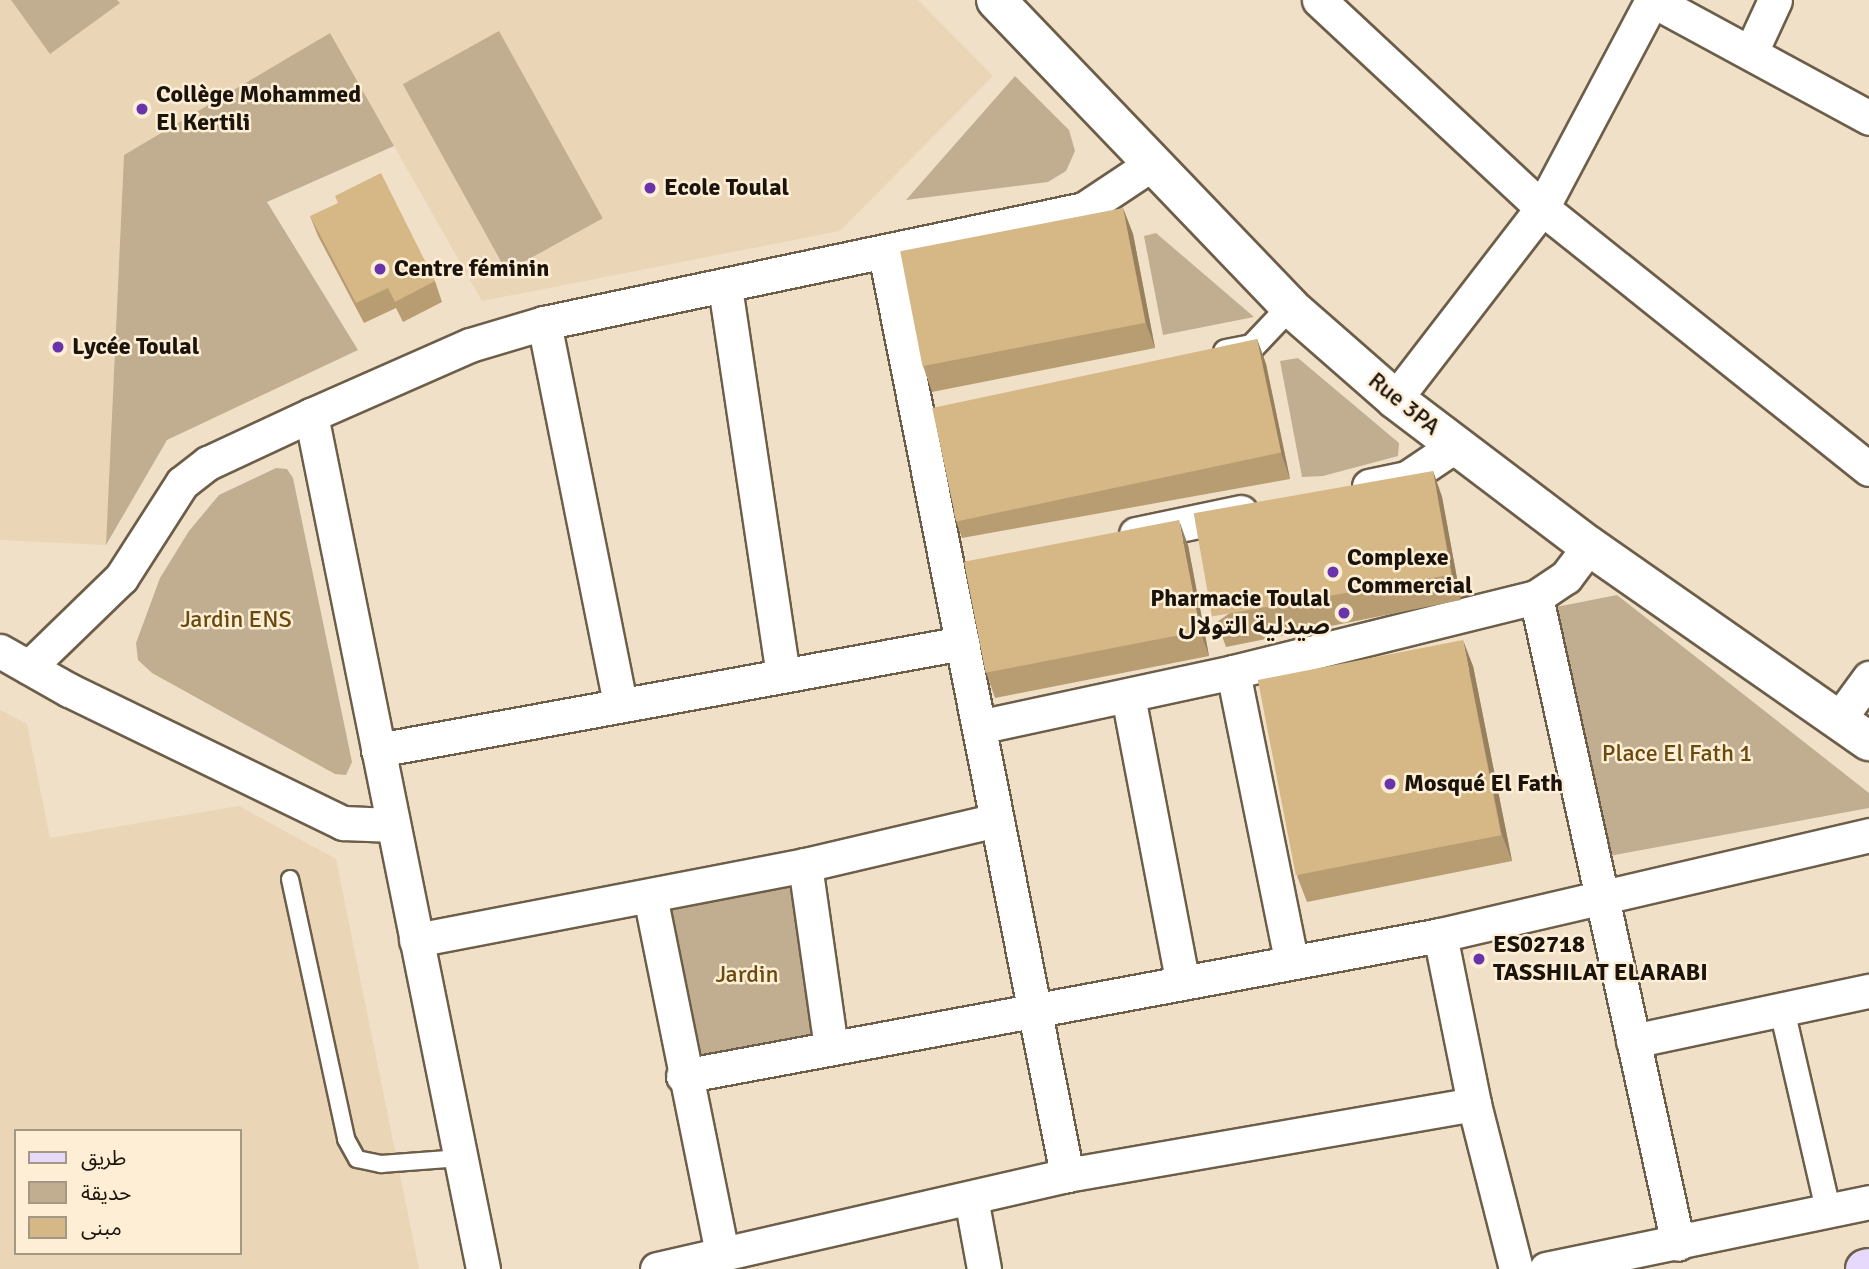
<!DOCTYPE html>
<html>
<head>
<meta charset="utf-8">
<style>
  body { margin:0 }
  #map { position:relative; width:1869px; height:1269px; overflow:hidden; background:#f0e0c8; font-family:Signika,"Noto Sans Arabic",sans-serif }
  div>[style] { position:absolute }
  .built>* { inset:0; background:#ead5b7 }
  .green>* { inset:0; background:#c1ae91; transform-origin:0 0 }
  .roads { filter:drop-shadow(2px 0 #6c5e49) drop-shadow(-2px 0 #6c5e49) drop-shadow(0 2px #6c5e49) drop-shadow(0 -2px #6c5e49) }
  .service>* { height:16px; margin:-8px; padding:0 8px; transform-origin:8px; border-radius:8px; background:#fff }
  .pedestrian>* { height:24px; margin:-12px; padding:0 12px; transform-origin:12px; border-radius:12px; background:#fff }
  .minor>* { height:33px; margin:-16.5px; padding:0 16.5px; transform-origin:16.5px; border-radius:16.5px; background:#fff }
  .tertiary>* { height:38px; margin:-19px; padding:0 19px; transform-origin:19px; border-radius:19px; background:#fff }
  .secondary>* { height:38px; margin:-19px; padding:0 19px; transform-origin:19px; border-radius:19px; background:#e6d9fb }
  .wall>* { inset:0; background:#b89d73 }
  .shaded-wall>* { inset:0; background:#96805e }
  .building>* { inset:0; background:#d6b786; transform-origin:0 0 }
  .dots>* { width:19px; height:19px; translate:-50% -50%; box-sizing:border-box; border:4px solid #feeed5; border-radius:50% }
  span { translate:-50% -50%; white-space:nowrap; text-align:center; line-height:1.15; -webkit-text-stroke:5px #feeed5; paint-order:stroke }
  .poi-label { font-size:24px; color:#1a140c; font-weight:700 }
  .left { translate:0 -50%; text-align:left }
  .right { translate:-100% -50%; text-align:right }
  .street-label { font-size:24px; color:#1a140c }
  .park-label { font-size:24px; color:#694a0e }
  .legend { position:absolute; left:14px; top:1129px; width:228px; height:126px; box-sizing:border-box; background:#feeed5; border:2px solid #a39785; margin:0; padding:9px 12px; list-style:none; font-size:21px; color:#1a140c }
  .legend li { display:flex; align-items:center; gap:14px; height:35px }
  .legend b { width:35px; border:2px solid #a39785 }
</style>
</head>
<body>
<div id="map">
  <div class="built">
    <div style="clip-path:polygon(0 0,918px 0,993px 76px,840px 231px,482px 301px,330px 33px,124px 155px,106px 545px,0 540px)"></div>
    <div style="clip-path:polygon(evenodd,0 710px,27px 724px,50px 838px,239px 806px,336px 859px,419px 1269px,0 1269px,0 710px,16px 1131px,240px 1131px,240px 1253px,16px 1253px,16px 1131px)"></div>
  </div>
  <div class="green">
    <div style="clip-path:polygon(11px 0,117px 0,120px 3px,50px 54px)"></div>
    <div style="left:499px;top:31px;width:214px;height:110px;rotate:61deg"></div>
    <div style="clip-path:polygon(330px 33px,394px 146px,267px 202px,358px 350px,167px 440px,106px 545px,124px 155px)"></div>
    <div style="clip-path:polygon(1015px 76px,1069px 130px,1075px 151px,1066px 171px,1048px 182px,906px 200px)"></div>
    <div style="clip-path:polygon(1156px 233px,1254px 317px,1163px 335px,1144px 236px)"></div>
    <div style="clip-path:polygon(1298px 358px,1399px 443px,1398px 456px,1323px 476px,1302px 477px,1280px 361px)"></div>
    <div style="clip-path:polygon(276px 468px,287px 469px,293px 478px,352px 762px,346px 775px,335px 774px,152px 673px,138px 660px,136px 643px,160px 578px,189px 531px,219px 495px)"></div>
    <div style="clip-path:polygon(1617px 595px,1869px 793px,1869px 808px,1609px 856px,1556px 607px)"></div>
    <div style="left:797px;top:883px;width:155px;height:134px;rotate:80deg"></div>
  </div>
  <div class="roads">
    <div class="service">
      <div style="left:290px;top:879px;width:266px;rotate:77.8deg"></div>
      <div style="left:346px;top:1139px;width:23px;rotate:61deg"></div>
      <div style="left:357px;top:1159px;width:25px;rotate:12deg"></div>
      <div style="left:381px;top:1164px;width:80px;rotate:-4.3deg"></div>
    </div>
    <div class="pedestrian">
      <div style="left:1226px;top:352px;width:26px;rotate:-11deg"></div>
      <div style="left:1252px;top:347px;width:55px;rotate:-46.5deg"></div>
      <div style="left:1782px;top:1010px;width:205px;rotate:77deg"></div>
    </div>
    <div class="minor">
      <div style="left:1319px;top:0;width:305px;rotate:43deg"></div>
      <div style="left:1542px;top:208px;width:418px;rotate:38.6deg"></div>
      <div style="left:1652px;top:0;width:247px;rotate:28.5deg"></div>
      <div style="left:1751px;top:52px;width:57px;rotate:-65.2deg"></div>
      <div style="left:885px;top:253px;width:940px;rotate:78.83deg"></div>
      <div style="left:725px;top:287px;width:392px;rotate:81.5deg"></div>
      <div style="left:544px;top:323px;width:389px;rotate:78.7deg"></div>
      <div style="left:1395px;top:399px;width:241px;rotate:-52.4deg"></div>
      <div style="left:1542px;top:208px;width:235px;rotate:-62.1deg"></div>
      <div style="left:311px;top:415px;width:871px;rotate:78.61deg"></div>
      <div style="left:1369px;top:486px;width:39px;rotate:-12deg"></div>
      <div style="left:1407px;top:478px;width:59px;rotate:-34deg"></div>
      <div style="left:1136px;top:534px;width:107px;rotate:-11.8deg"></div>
      <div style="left:1536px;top:597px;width:662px;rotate:77.62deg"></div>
      <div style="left:0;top:651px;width:79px;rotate:29.5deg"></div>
      <div style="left:69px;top:690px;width:305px;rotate:25.9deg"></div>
      <div style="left:343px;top:823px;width:50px;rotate:2.3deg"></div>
      <div style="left:29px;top:667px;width:128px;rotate:-44.1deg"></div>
      <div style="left:121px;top:578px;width:113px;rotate:-57.3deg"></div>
      <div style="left:182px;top:483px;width:33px;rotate:-38deg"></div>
      <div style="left:208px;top:463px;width:114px;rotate:-25deg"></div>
      <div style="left:311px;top:415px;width:174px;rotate:-23.8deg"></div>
      <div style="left:470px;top:345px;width:77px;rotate:-16.6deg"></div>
      <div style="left:544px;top:323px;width:552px;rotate:-11.92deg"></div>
      <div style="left:1084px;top:209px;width:79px;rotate:-33.7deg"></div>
      <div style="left:1233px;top:672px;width:294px;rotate:78.6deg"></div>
      <div style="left:1128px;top:696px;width:292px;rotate:79.2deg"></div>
      <div style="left:1839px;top:719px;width:51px;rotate:-53.8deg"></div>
      <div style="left:979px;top:727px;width:260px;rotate:-12.2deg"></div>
      <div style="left:1233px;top:672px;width:312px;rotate:-13.9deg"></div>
      <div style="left:1536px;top:597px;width:36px;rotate:-34deg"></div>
      <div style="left:1566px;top:577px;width:39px;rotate:-53deg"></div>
      <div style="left:378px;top:750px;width:594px;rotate:-10.38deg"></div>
      <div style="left:805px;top:865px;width:185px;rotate:81.9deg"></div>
      <div style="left:650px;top:896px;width:365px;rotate:78.6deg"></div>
      <div style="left:1440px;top:935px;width:172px;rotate:78.6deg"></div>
      <div style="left:1474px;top:1104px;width:170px;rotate:75.7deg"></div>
      <div style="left:416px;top:940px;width:396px;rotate:-10.9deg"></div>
      <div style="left:805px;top:865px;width:197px;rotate:-13.2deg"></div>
      <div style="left:1633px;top:1041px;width:241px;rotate:-12deg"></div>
      <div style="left:683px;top:1076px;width:770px;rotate:-10.55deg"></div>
      <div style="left:1440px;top:935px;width:441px;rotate:-13.1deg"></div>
      <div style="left:971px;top:1198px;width:72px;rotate:79.6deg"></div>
      <div style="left:657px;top:1269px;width:421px;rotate:-12.9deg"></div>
      <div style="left:1067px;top:1175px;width:413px;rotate:-9.9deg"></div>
      <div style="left:1546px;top:1269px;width:330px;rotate:-11.7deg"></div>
    </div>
    <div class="tertiary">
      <div style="left:996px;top:0;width:425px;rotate:46.2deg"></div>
      <div style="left:1290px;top:307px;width:140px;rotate:41.2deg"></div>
      <div style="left:1395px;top:399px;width:243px;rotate:37.2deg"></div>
      <div style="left:1589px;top:546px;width:341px;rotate:34.9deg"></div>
    </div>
    <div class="secondary">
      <div style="left:1865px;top:1269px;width:4px;rotate:-14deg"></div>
    </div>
  </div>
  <div class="wall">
    <div style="clip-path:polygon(1123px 208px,1133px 234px,1155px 348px,932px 392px,923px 366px)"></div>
    <div style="clip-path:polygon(310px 216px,435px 281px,442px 302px,403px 322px,396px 308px,364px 323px,318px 236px)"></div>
    <div style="clip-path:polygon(1257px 339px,1266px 364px,1290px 479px,962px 538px,953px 512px)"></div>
    <div style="clip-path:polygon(1433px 471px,1442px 497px,1461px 600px,1226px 647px,1217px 622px)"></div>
    <div style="clip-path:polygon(1188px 545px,1209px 656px,995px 698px,986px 672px)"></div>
    <div style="clip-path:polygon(1473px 666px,1512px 861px,1307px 902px,1297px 876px)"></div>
  </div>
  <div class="shaded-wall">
    <div style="clip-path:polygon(1123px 208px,1133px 234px,1155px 348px,1146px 323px)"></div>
    <div style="clip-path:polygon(1257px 339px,1266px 364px,1290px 479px,1281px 453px)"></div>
    <div style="clip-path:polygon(1433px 471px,1442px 497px,1461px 600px,1452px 574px)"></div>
    <div style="clip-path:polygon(1179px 520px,1188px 545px,1209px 656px,1200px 631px)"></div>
    <div style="clip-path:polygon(1463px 640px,1473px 666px,1512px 861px,1502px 835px)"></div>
  </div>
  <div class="building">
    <div style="clip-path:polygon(381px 173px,435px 281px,395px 302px,388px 288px,356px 303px,310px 216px,338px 203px,335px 196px)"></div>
    <div style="left:1123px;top:208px;width:117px;height:227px;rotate:79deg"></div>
    <div style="left:1257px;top:339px;width:116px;height:332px;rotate:78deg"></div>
    <div style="left:1433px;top:471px;width:105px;height:243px;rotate:80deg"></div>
    <div style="left:1179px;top:520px;width:113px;height:219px;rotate:79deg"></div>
    <div style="left:1463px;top:640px;width:199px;height:209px;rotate:79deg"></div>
  </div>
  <div class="dots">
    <div style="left:142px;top:109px;background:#6934ab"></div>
    <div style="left:650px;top:188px;background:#6934ab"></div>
    <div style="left:380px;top:269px;background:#6934ab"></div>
    <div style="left:58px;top:347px;background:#6934ab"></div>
    <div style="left:1333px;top:572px;background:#6934ab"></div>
    <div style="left:1344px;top:613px;background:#6934ab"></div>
    <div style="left:1390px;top:784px;background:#6934ab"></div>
    <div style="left:1479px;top:959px;background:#6934ab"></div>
  </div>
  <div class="poi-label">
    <span class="left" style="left:156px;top:109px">Collège Mohammed<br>El Kertili</span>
    <span class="left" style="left:664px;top:188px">Ecole Toulal</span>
    <span class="left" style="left:394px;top:269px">Centre féminin</span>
    <span class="left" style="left:72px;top:347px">Lycée Toulal</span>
    <span class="left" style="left:1347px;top:572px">Complexe<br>Commercial</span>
    <span class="right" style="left:1330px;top:613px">Pharmacie Toulal<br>صيدلية التولال</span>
    <span class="left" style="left:1404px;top:784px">Mosqué El Fath</span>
    <span class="left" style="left:1493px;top:959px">ES02718<br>TASSHILAT ELARABI</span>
  </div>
  <div class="street-label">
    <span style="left:1404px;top:404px;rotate:39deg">Rue 3PA</span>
  </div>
  <div class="park-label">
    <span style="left:236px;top:620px">Jardin ENS</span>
    <span style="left:1677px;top:754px">Place El Fath 1</span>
    <span style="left:747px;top:975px">Jardin</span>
  </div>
  <ul class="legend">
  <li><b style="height:9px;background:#e6d9fb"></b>طريق</li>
  <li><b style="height:19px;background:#c1ae91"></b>حديقة</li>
  <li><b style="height:19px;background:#d6b786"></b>مبنى</li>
  </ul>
</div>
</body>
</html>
